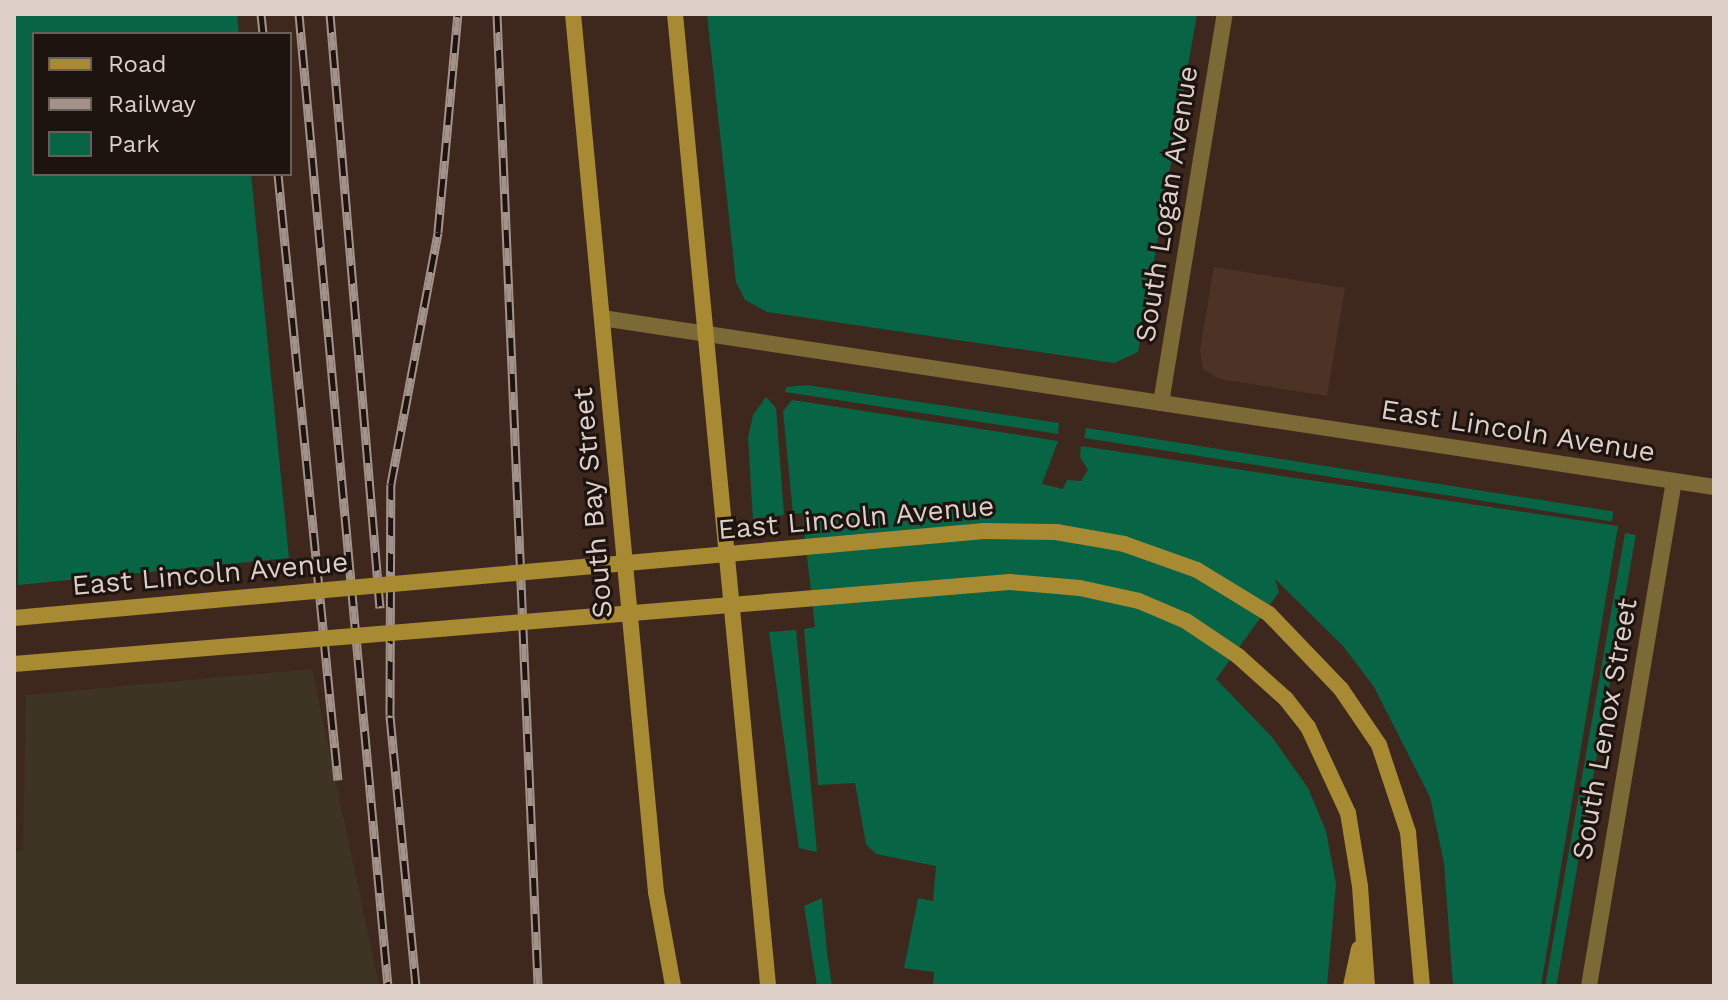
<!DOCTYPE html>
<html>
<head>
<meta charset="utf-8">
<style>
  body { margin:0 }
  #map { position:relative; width:1728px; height:1000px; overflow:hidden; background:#3e281e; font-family:"Work Sans",sans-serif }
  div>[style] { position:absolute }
  .built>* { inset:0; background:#4d3226 }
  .industrial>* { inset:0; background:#3d3423 }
  .green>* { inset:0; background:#076445; transform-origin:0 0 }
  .minor>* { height:16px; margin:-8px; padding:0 8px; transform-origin:8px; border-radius:8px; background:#7b6936 }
  .tertiary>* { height:16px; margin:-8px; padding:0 8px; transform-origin:8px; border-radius:8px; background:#7b6936 }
  .secondary>* { height:16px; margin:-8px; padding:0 8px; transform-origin:8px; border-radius:8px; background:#a78a31 }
  .rail>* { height:9px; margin-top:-4.5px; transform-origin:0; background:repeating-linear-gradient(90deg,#1d130f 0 18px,#a3928a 0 36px); box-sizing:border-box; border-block:2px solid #a3928a }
  .secondary-bridge>* { height:16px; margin:-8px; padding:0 8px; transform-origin:8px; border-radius:8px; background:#a78a31 }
  span { translate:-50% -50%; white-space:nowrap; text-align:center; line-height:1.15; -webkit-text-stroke:6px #1d130f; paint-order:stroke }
  .street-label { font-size:28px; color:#ddcec8 }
  .frame { position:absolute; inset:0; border:16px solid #ddcec8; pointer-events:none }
  .legend { position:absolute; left:32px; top:32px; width:260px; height:144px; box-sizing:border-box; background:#1d130f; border:2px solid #6a5e59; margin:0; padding:10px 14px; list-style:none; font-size:24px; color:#ddcec8 }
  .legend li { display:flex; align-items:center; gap:16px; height:40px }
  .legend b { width:40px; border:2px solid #6a5e59 }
</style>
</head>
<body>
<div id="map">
  <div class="built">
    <div style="clip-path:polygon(1214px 267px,1345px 288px,1327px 396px,1219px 379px,1203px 369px,1200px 351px)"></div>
  </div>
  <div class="industrial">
    <div style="clip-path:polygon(312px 669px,379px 986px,14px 986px,14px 852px,23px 851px,26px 695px)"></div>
  </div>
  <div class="green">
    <div style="clip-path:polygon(14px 14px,237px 14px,239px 34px,34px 34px,34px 174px,251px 174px,289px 558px,18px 585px)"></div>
    <div style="clip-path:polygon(707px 14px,1197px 14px,1138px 352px,1114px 363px,767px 312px,745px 300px,736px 282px)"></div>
    <div style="clip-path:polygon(807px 385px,1059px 423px,1058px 434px,785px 392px,786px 387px)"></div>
    <div style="clip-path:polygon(766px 397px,776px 408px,784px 515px,753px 519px,748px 438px,753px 415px)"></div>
    <div style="clip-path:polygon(792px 400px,1058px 441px,1042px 484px,1063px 489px,1067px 480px,1081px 481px,1088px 470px,1080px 457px,1081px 446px,1618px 526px,1541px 986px,1453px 986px,1444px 863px,1430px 797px,1374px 687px,1343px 646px,1275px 579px,1279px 592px,1216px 679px,1272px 737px,1308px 788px,1326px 831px,1336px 884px,1327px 986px,933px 986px,934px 972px,904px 968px,918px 898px,933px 901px,936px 866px,876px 854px,866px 844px,855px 783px,818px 785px,804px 629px,815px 627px,802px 513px,793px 514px,783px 411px)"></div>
    <div style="left:1086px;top:428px;width:534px;height:10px;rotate:9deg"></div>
    <div style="left:1625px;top:533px;width:11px;height:459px;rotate:10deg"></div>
    <div style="clip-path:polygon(796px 630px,803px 702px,817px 852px,799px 848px,769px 632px)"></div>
    <div style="clip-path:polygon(822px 898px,827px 953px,832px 986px,817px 986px,804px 906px)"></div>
  </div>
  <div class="minor">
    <div style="left:1161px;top:403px;width:394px;rotate:-80.7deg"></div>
    <div style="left:1589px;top:986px;width:512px;rotate:-80.45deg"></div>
  </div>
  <div class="tertiary">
    <div style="left:602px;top:318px;width:1125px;rotate:8.64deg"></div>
  </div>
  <div class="secondary">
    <div style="left:573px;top:14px;width:882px;rotate:84.6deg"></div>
    <div style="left:656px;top:892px;width:96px;rotate:79.7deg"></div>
    <div style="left:675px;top:14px;width:976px;rotate:84.53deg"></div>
    <div style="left:1341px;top:689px;width:68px;rotate:55.8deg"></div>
    <div style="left:1379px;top:745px;width:92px;rotate:71.6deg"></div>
    <div style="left:1408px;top:832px;width:155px;rotate:84.8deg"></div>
    <div style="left:1308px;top:727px;width:95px;rotate:65.1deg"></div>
    <div style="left:1348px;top:813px;width:74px;rotate:80.7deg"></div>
    <div style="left:1360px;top:886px;width:100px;rotate:86deg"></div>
    <div style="left:1351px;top:986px;width:38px;rotate:-78deg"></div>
  </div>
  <div class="rail">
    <div style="left:261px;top:14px;width:20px;rotate:84deg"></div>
    <div style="left:299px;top:14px;width:976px;rotate:84.77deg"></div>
    <div style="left:330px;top:14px;width:596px;rotate:85.19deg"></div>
    <div style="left:497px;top:14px;width:973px;rotate:87.58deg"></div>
    <div style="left:278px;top:174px;width:609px;rotate:84.35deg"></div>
    <div style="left:416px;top:986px;width:272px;rotate:-95.5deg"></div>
    <div style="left:390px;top:715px;width:231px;rotate:-89.8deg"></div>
    <div style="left:391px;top:484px;width:256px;rotate:-79.4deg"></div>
    <div style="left:438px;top:232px;width:219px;rotate:-84.8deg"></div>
  </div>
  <div class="secondary-bridge">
    <div style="left:14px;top:618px;width:974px;rotate:-5.13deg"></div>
    <div style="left:984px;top:531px;width:72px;rotate:0.8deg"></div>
    <div style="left:1056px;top:532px;width:69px;rotate:10deg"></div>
    <div style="left:1124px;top:544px;width:77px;rotate:19.6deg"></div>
    <div style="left:1197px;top:570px;width:84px;rotate:31.4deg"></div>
    <div style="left:1269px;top:614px;width:104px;rotate:46.2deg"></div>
    <div style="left:14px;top:664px;width:999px;rotate:-4.71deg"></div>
    <div style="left:1010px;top:582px;width:70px;rotate:4.9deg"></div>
    <div style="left:1080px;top:588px;width:60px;rotate:12.4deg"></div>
    <div style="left:1139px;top:601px;width:51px;rotate:23.1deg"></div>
    <div style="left:1186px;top:621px;width:63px;rotate:33.9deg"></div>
    <div style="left:1238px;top:656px;width:64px;rotate:41.9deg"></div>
    <div style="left:1286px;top:699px;width:36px;rotate:52deg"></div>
  </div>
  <div class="street-label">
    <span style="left:1167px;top:204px;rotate:-81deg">South Logan Avenue</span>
    <span style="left:1518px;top:431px;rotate:9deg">East Lincoln Avenue</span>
    <span style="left:593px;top:503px;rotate:-95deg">South Bay Street</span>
    <span style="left:856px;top:518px;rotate:-5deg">East Lincoln Avenue</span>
    <span style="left:210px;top:574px;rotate:-5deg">East Lincoln Avenue</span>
    <span style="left:1605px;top:729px;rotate:-80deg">South Lenox Street</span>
  </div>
  <div class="frame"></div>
  <ul class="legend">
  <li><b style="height:10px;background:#a78a31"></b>Road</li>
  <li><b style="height:10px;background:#a3928a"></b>Railway</li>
  <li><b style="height:22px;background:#076445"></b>Park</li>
  </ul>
</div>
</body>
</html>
